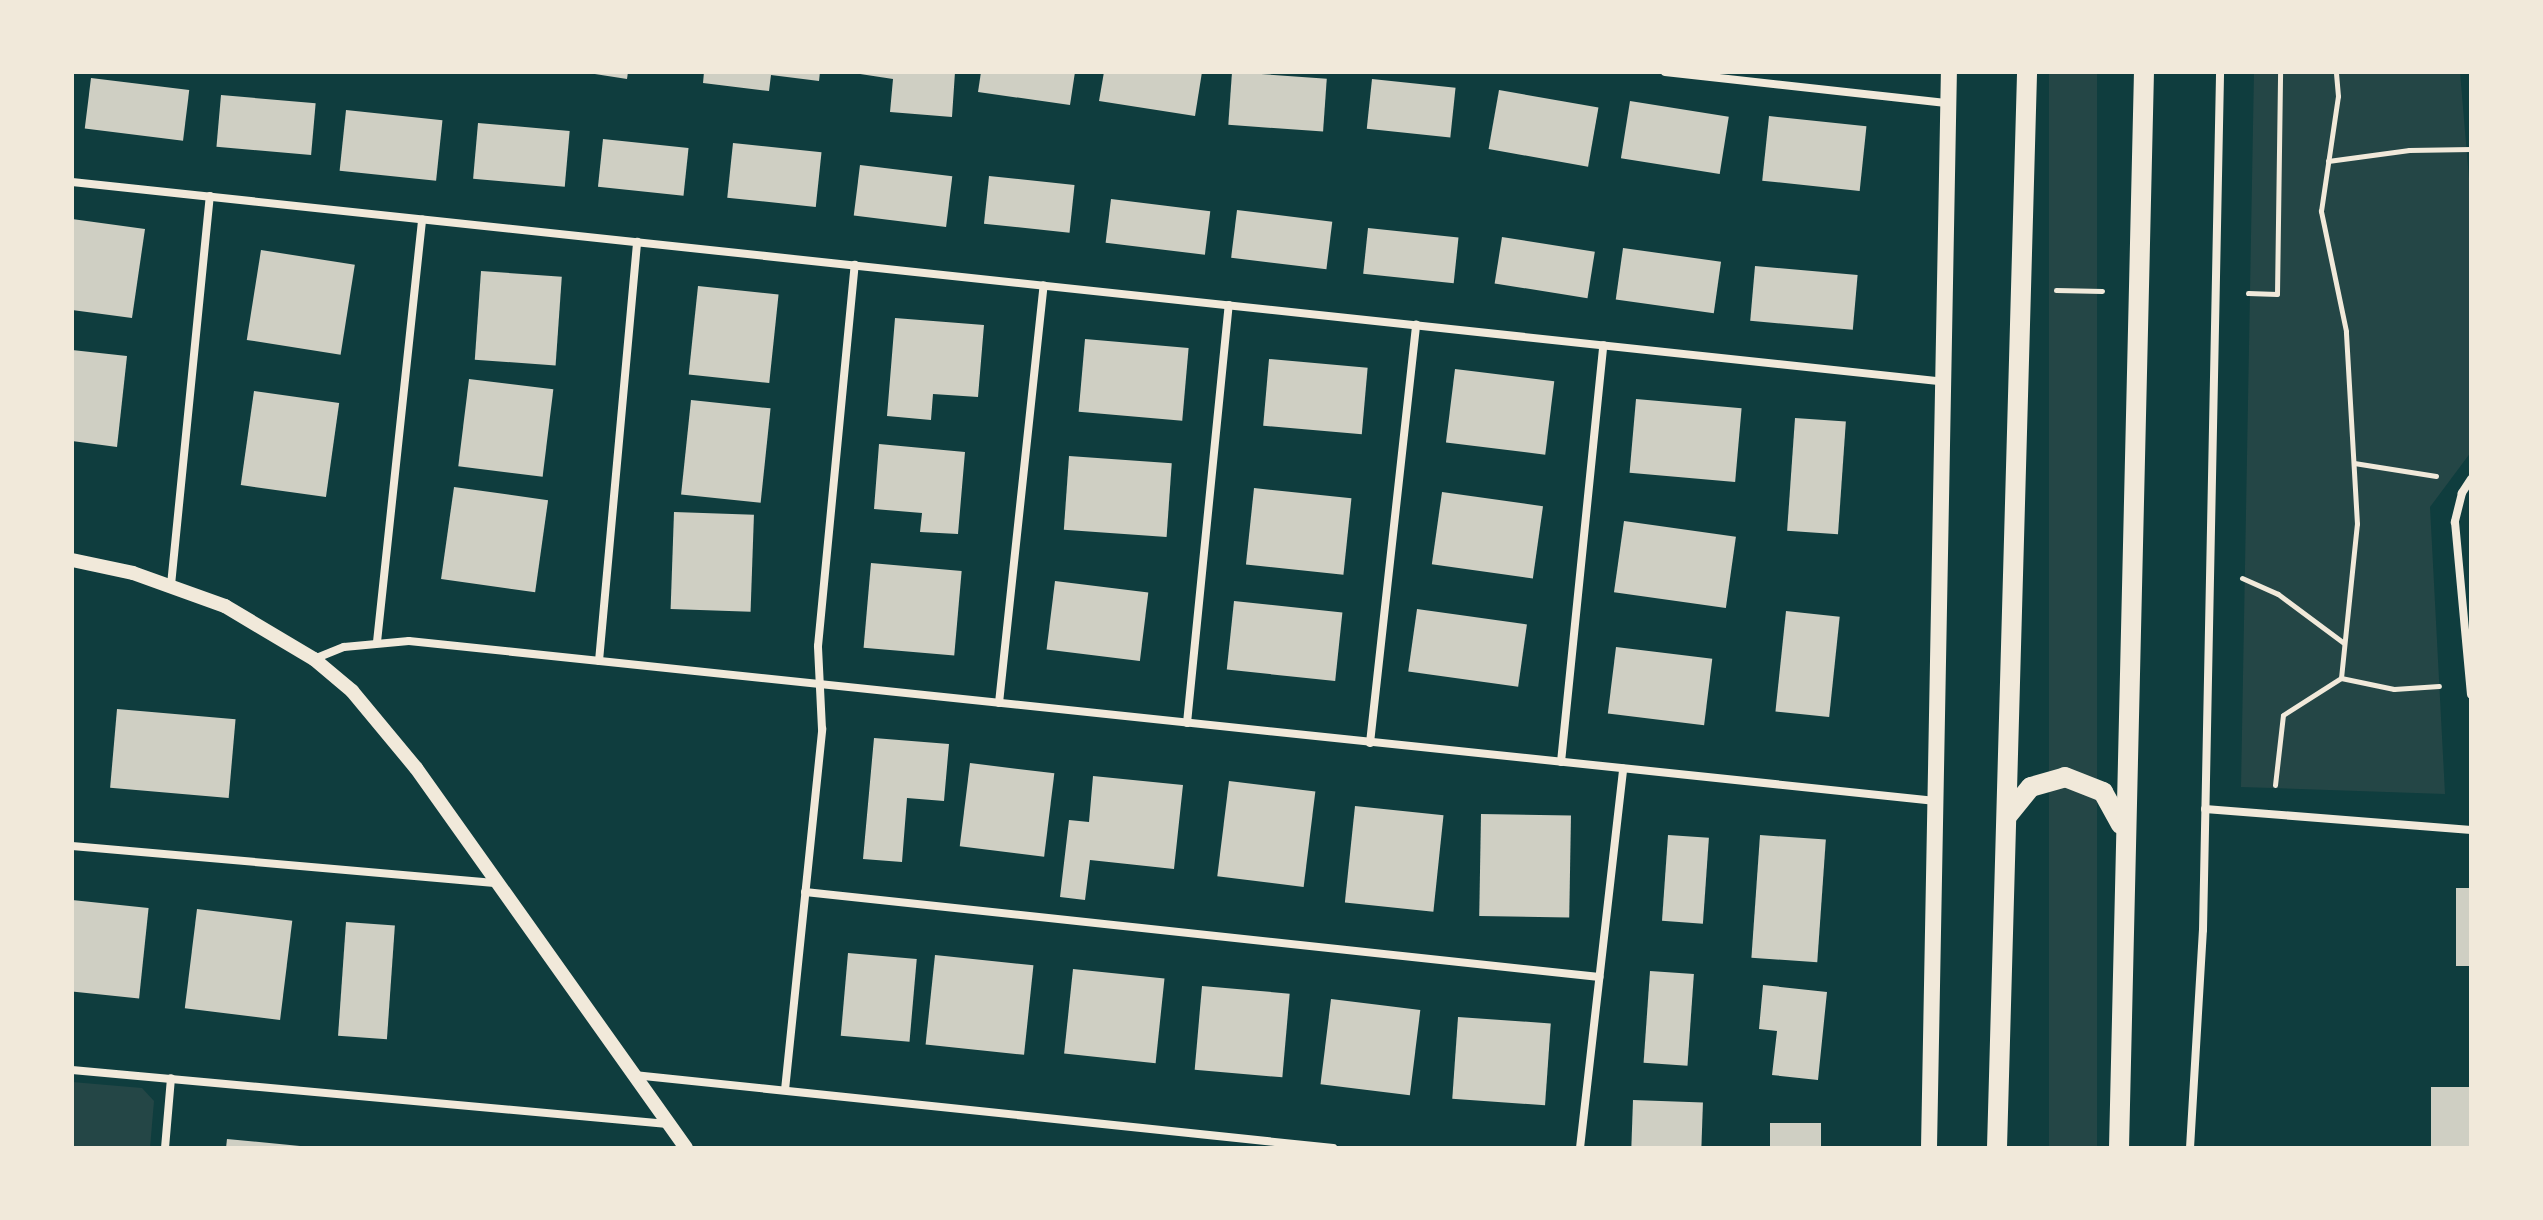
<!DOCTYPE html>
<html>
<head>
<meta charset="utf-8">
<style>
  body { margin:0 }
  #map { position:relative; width:2543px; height:1220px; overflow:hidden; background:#0f3d3e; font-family:Arial,sans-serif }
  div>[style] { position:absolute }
  .green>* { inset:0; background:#244646; transform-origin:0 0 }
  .building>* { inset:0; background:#cfcfc3; transform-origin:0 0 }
  .path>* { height:5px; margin:-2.5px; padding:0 2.5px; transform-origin:2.5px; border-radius:2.5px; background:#f1e9da }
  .minor>* { height:8px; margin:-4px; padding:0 4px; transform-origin:4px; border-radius:4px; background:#f1e9da }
  .tertiary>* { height:14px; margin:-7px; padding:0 7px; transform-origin:7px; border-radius:7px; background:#f1e9da }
  .secondary>* { height:16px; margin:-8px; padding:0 8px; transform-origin:8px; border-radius:8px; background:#f1e9da }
  .primary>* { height:20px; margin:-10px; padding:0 10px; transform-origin:10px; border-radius:10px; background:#f1e9da }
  span { translate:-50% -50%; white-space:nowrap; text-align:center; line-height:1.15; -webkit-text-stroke:6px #f1e9da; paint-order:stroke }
  .frame { position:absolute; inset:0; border:74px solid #f1e9da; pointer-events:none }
</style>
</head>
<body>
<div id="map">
  <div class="green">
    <div style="left:2049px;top:72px;width:48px;height:1076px"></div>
    <div style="clip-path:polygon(2254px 72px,2460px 72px,2471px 202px,2471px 452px,2430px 507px,2445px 794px,2241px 787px)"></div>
    <div style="clip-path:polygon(72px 1082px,142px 1088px,154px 1101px,150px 1148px,72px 1148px)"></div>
  </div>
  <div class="building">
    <div style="clip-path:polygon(582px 72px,628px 72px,627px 79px)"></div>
    <div style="clip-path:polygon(704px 72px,820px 72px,819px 81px,771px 75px,769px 91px,703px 83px)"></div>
    <div style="clip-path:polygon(847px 72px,955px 72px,952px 117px,890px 112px,893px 79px)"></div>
    <div style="clip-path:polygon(981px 72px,1075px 72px,1070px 105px,978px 92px)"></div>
    <div style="clip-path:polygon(1104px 72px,1202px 72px,1195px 116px,1099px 101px)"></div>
    <div style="left:1232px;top:72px;width:95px;height:53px;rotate:4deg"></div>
    <div style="left:91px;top:78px;width:99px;height:51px;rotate:7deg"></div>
    <div style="left:1372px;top:79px;width:84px;height:50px;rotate:6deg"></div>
    <div style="left:1499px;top:90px;width:101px;height:60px;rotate:10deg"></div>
    <div style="left:221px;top:95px;width:95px;height:52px;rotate:5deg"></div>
    <div style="left:1630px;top:101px;width:100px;height:58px;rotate:9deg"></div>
    <div style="left:346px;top:110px;width:97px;height:61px;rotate:6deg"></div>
    <div style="left:1769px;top:116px;width:98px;height:65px;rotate:6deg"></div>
    <div style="left:478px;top:123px;width:92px;height:56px;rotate:5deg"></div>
    <div style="left:603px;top:139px;width:86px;height:48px;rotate:6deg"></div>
    <div style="left:733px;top:143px;width:89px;height:55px;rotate:6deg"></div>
    <div style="left:860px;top:165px;width:93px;height:51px;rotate:7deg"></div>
    <div style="left:989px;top:176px;width:86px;height:48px;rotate:6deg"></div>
    <div style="left:1111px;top:199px;width:100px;height:44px;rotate:7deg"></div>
    <div style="left:1237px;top:210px;width:96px;height:48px;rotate:7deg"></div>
    <div style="clip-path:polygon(72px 219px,145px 229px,132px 318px,72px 310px)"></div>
    <div style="left:1368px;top:228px;width:91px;height:46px;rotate:6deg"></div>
    <div style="left:1502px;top:237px;width:94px;height:47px;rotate:9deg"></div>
    <div style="left:1623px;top:248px;width:99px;height:52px;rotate:8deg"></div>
    <div style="left:261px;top:250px;width:95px;height:91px;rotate:9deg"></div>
    <div style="left:1755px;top:266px;width:103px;height:55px;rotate:5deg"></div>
    <div style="left:481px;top:271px;width:81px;height:89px;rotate:4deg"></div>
    <div style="left:698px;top:286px;width:81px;height:89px;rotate:6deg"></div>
    <div style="clip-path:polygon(895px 318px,984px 325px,978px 397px,933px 394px,931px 420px,887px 416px)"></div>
    <div style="left:1085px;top:339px;width:104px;height:73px;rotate:5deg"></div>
    <div style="clip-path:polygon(72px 350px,127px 356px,117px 447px,72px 441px)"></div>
    <div style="left:1269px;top:359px;width:99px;height:67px;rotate:5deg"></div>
    <div style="left:1455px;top:369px;width:100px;height:74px;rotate:7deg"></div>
    <div style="left:469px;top:379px;width:85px;height:88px;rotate:7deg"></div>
    <div style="left:254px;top:391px;width:86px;height:95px;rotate:8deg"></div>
    <div style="left:1636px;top:399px;width:106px;height:74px;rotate:5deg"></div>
    <div style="left:691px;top:400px;width:80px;height:95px;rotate:6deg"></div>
    <div style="left:1795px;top:418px;width:51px;height:113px;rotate:4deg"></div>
    <div style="clip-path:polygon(879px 444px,965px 452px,958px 534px,920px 532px,922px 513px,874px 509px)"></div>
    <div style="left:1069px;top:456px;width:103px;height:74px;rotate:4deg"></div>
    <div style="left:454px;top:487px;width:95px;height:93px;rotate:8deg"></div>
    <div style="left:1254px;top:488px;width:98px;height:77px;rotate:6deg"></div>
    <div style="left:1442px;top:492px;width:102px;height:73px;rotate:8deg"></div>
    <div style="left:674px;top:512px;width:80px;height:97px;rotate:2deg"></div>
    <div style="left:1624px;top:521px;width:113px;height:72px;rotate:8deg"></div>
    <div style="left:871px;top:563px;width:91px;height:85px;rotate:5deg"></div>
    <div style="left:1055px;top:581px;width:94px;height:69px;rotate:7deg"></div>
    <div style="left:1234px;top:601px;width:109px;height:69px;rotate:6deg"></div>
    <div style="left:1417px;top:609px;width:111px;height:63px;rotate:8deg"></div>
    <div style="left:1786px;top:611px;width:54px;height:101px;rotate:6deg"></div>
    <div style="left:1616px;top:647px;width:97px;height:67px;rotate:7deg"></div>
    <div style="left:117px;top:709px;width:119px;height:79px;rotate:5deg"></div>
    <div style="clip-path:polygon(874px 738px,949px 744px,944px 801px,907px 798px,902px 862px,863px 859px)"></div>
    <div style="left:970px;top:763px;width:85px;height:84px;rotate:7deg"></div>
    <div style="clip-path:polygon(1093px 776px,1183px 785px,1174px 869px,1090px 860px,1085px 900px,1060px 897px,1069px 820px,1089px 822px)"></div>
    <div style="left:1229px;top:781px;width:87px;height:96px;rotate:7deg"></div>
    <div style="left:1355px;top:806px;width:89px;height:97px;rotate:6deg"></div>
    <div style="left:1481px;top:814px;width:90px;height:102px;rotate:1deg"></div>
    <div style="left:1668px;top:835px;width:41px;height:86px;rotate:4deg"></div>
    <div style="left:1760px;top:835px;width:66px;height:123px;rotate:4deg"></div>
    <div style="left:2456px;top:888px;width:15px;height:78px"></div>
    <div style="left:72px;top:900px;width:77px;height:91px;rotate:6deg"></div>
    <div style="left:197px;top:909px;width:96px;height:100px;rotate:7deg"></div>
    <div style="left:346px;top:922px;width:49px;height:114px;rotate:4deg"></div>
    <div style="left:848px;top:953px;width:69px;height:83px;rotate:5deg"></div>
    <div style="left:935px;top:955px;width:99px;height:90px;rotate:6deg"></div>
    <div style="left:1073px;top:969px;width:92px;height:85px;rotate:6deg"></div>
    <div style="left:1650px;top:971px;width:44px;height:92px;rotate:4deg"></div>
    <div style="clip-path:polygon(1763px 985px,1827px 992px,1818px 1080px,1772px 1075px,1777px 1031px,1759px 1029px)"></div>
    <div style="left:1202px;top:986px;width:88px;height:84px;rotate:5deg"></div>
    <div style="left:1331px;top:999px;width:90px;height:86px;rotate:7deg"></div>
    <div style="left:1458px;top:1017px;width:93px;height:82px;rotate:4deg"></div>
    <div style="left:2471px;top:1087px;width:61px;height:40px;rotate:90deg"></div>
    <div style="left:1633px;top:1100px;width:70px;height:48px;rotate:2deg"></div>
    <div style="left:1770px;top:1123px;width:51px;height:25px"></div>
    <div style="clip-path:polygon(227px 1139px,300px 1146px,300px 1148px,226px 1148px)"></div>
  </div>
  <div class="path">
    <div style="left:2328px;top:161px;width:82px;rotate:-7.7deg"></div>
    <div style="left:2409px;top:150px;width:62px;rotate:-0.9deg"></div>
    <div style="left:2056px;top:290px;width:46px;rotate:1.2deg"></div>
    <div style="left:2248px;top:293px;width:29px;rotate:2deg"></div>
    <div style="left:2277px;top:294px;width:222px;rotate:-89.2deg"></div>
    <div style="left:2354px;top:463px;width:83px;rotate:9deg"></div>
    <div style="left:2242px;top:578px;width:39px;rotate:24deg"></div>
    <div style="left:2278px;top:594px;width:82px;rotate:36.6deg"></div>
    <div style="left:2341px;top:678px;width:54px;rotate:11.7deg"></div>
    <div style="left:2394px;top:689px;width:45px;rotate:-3.8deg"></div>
    <div style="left:2275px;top:785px;width:70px;rotate:-83.5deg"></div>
    <div style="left:2283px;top:715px;width:69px;rotate:-32.5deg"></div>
    <div style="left:2341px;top:678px;width:155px;rotate:-84.1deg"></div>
    <div style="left:2357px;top:524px;width:193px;rotate:-93.3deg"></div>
    <div style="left:2346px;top:331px;width:123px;rotate:-101.8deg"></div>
    <div style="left:2321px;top:211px;width:116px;rotate:-81.6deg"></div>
    <div style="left:2338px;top:96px;width:24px;rotate:-95deg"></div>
  </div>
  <div class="minor">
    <div style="left:1665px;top:72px;width:285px;rotate:6.3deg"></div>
    <div style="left:72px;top:182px;width:1884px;rotate:6.09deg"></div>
    <div style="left:2471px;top:479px;width:17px;rotate:123deg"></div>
    <div style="left:2462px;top:493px;width:30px;rotate:104deg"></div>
    <div style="left:2455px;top:522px;width:173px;rotate:84.7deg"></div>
    <div style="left:171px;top:585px;width:391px;rotate:-84.3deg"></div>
    <div style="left:377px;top:642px;width:425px;rotate:-83.9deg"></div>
    <div style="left:314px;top:659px;width:32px;rotate:-22deg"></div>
    <div style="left:344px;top:647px;width:65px;rotate:-5.3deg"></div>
    <div style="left:409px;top:641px;width:1535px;rotate:5.98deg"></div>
    <div style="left:599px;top:661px;width:421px;rotate:-84.8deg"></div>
    <div style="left:999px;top:703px;width:420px;rotate:-83.9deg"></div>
    <div style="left:1187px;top:723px;width:420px;rotate:-84.3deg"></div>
    <div style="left:1370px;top:743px;width:421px;rotate:-83.7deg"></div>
    <div style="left:1561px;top:762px;width:419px;rotate:-84.2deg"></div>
    <div style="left:2205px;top:809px;width:267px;rotate:4.5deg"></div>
    <div style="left:72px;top:846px;width:427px;rotate:5deg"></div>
    <div style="left:805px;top:892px;width:799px;rotate:6.11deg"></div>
    <div style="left:72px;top:1070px;width:598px;rotate:5.18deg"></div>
    <div style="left:634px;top:1075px;width:703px;rotate:5.96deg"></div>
    <div style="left:785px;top:1090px;width:363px;rotate:-84.1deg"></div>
    <div style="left:822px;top:729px;width:83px;rotate:-92.8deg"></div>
    <div style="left:818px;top:646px;width:383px;rotate:-84.5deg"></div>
    <div style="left:165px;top:1148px;width:70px;rotate:-85.1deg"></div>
    <div style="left:1580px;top:1148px;width:382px;rotate:-83.5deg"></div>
    <div style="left:2190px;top:1148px;width:218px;rotate:-86.6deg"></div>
    <div style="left:2203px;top:930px;width:858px;rotate:-88.86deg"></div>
  </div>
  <div class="tertiary">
    <div style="left:72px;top:560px;width:62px;rotate:12deg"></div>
    <div style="left:133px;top:573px;width:98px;rotate:19.7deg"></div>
    <div style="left:225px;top:606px;width:104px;rotate:30.8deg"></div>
    <div style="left:314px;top:659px;width:50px;rotate:40.1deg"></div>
    <div style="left:352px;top:691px;width:100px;rotate:50.3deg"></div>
    <div style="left:416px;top:768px;width:466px;rotate:54.6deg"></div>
  </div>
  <div class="secondary">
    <div style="left:1929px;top:1148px;width:1076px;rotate:-88.94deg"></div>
  </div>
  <div class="primary">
    <div style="left:2008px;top:815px;width:36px;rotate:-51deg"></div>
    <div style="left:2031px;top:787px;width:35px;rotate:-16deg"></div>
    <div style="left:2065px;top:777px;width:41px;rotate:21.5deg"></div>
    <div style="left:2103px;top:792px;width:37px;rotate:61deg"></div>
    <div style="left:1997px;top:1148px;width:1076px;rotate:-88.4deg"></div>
    <div style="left:2119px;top:1148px;width:1076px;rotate:-88.67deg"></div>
  </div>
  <div class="frame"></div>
</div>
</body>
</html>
